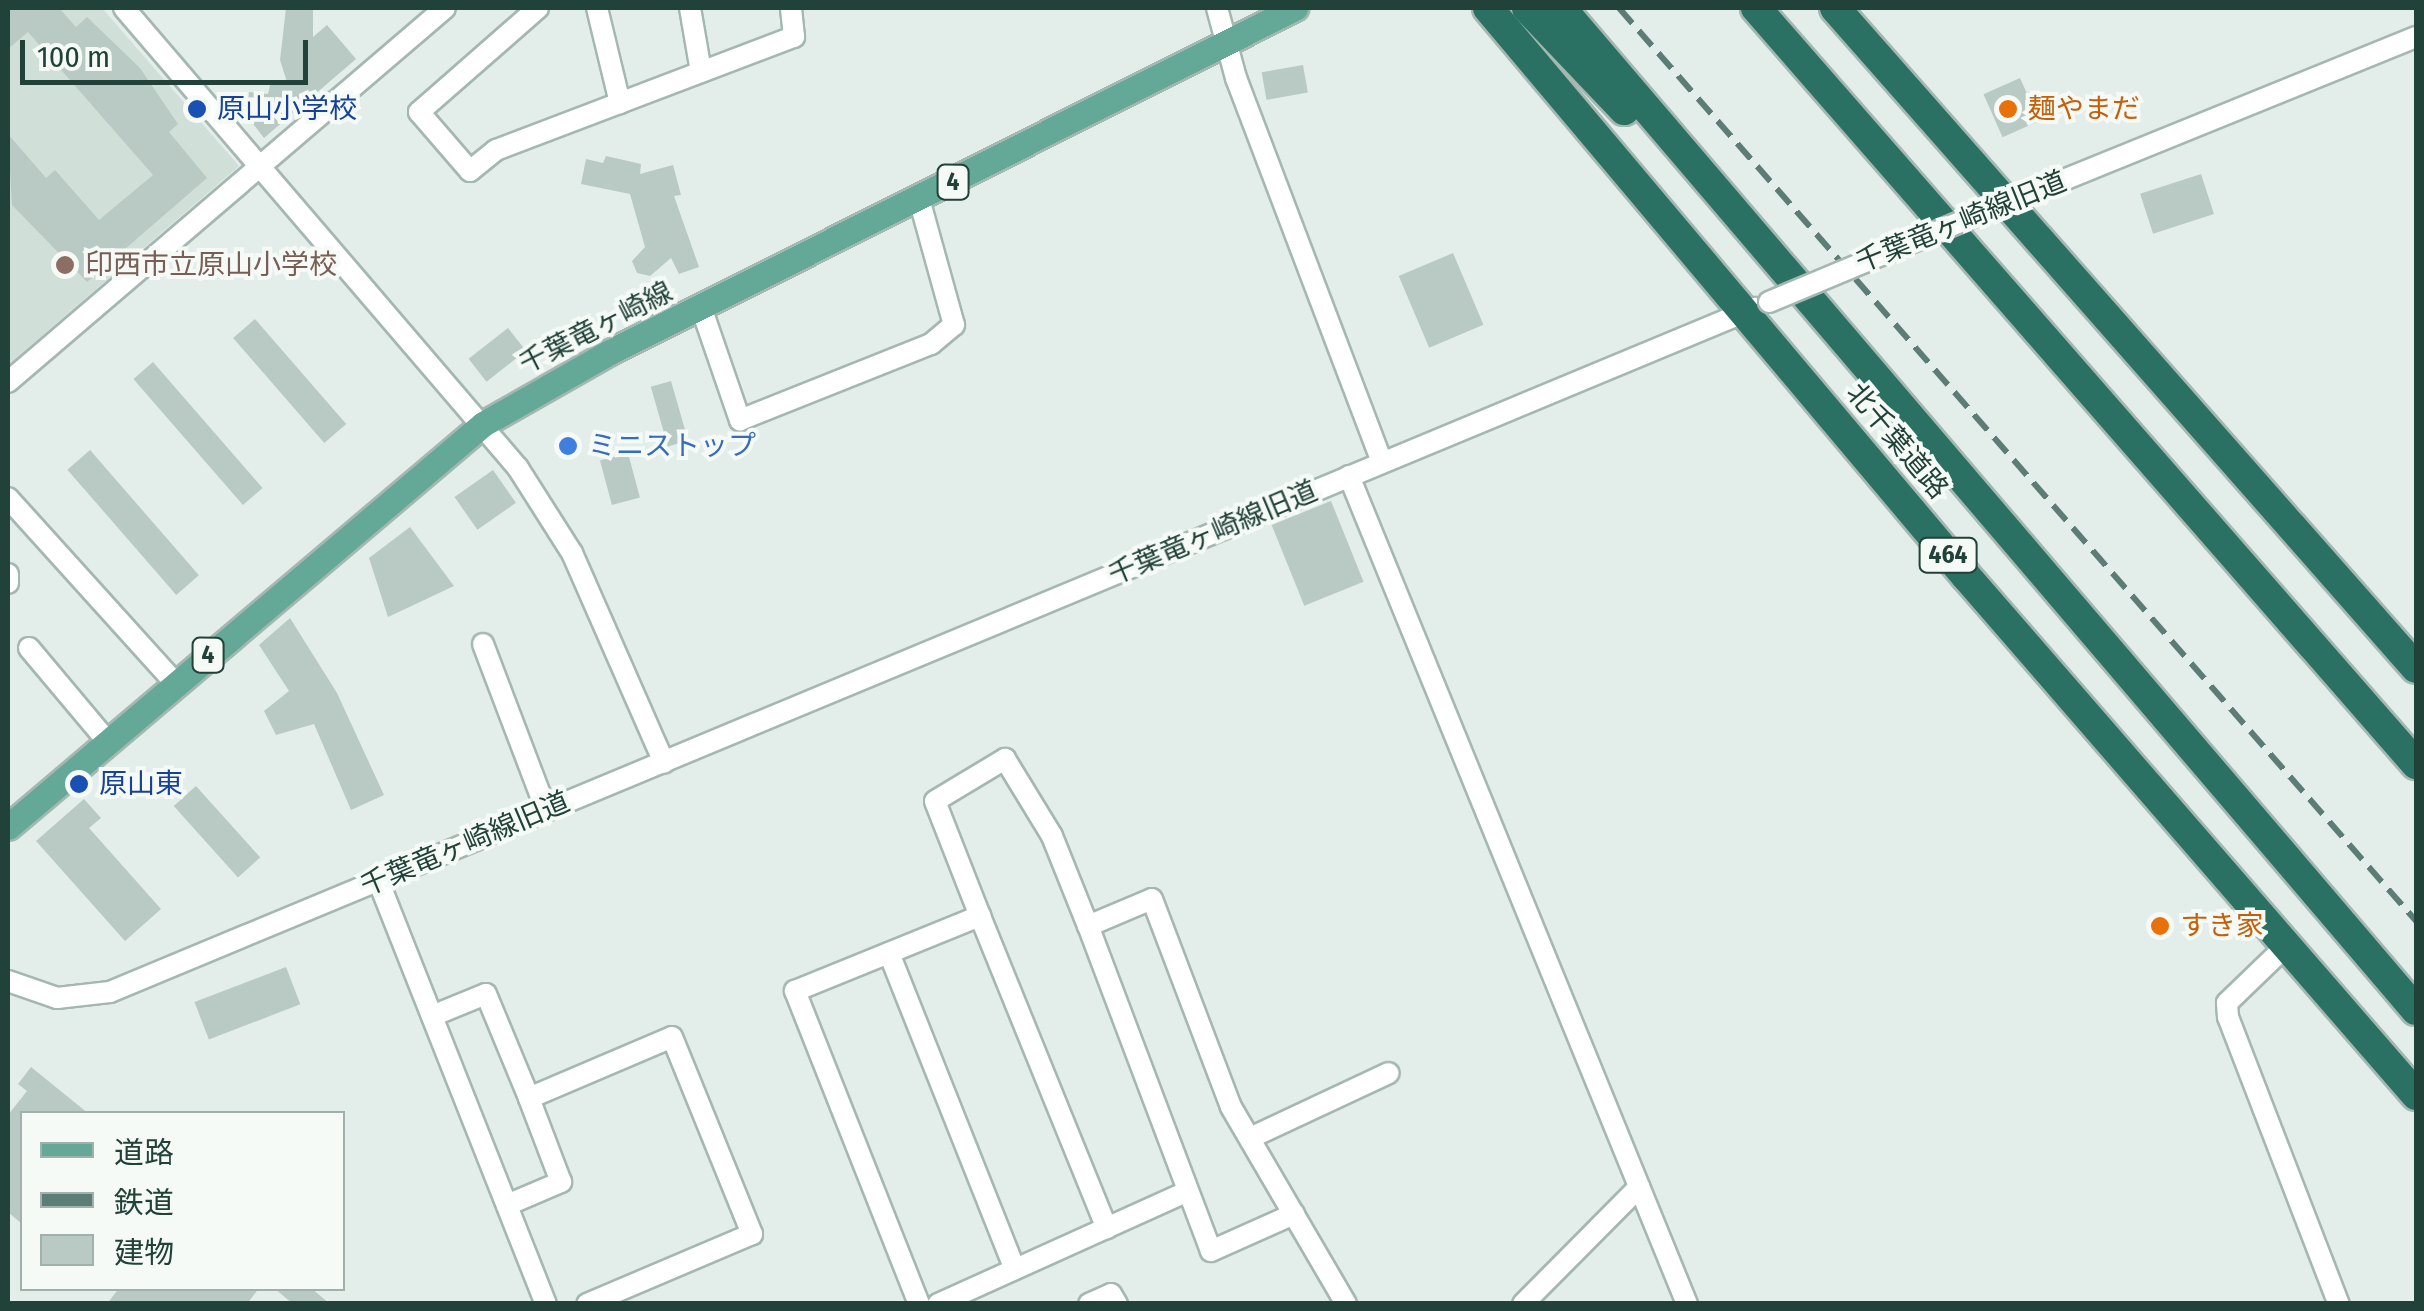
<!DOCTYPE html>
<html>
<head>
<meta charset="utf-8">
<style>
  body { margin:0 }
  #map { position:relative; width:2424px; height:1311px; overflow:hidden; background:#e3eeea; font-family:"Fira Sans Condensed","Noto Sans JP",sans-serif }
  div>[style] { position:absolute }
  .built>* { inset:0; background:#d1dfd9 }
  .building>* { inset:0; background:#b8cac3; transform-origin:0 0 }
  .roads { filter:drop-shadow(2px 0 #a5b7b1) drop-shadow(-2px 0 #a5b7b1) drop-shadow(0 2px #a5b7b1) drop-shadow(0 -2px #a5b7b1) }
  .minor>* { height:20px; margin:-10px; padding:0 10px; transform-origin:10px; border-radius:10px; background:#fff }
  .major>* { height:25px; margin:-12.5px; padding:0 12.5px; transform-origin:12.5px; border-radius:12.5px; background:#64a897 }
  .highway>* { height:30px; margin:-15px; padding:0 15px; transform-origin:15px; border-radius:15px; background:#2a7163 }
  .rail>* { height:6px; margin-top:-3px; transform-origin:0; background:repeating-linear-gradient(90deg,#5c7d75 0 20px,transparent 0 30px) }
  .bridges { filter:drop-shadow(2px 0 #a5b7b1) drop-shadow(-2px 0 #a5b7b1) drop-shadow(0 2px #a5b7b1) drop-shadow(0 -2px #a5b7b1) }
  .minor-bridge>* { height:20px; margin:-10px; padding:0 10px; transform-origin:10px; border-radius:10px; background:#fff }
  .dots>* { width:28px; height:28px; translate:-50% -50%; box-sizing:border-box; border:5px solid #f5faf7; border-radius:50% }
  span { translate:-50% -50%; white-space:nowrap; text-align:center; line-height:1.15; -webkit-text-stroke:8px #f5faf7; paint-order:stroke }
  .shield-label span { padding:2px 8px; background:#f5faf7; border:2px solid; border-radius:8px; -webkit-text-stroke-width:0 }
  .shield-label { font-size:25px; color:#214239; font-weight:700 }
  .transit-label { font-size:28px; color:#164399 }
  .left { translate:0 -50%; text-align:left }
  .food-label { font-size:28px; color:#c56008 }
  .street-label { font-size:28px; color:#214239 }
  .education-label { font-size:28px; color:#785e54 }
  .shop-label { font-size:28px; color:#366cbe }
  .frame { position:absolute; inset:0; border:10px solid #214239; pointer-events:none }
  .legend { position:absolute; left:20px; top:1111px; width:325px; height:180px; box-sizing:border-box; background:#f5faf7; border:2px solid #a0b0ab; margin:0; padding:12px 18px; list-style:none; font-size:30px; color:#214239 }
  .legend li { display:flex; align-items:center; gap:20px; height:50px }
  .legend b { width:50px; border:2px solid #a0b0ab }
  .scale { position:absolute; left:20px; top:40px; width:288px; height:45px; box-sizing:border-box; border:5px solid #214239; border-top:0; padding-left:12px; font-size:30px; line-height:35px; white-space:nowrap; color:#214239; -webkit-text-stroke:8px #f5faf7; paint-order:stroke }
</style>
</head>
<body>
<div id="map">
  <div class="built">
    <div style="clip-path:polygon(8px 8px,102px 8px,239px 166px,8px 365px)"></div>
  </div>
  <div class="building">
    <div style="clip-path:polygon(8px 8px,59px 8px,76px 27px,87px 17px,140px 68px,178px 124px,169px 132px,207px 178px,87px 282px,12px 205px,8px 134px,46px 178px,55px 170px,99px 220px,153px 175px,28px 32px,8px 49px)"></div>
    <div style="clip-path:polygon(286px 8px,313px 8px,313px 37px,327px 25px,356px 59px,264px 138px,247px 116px,249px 92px,268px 94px,270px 85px,288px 85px,280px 60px)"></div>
    <div style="left:1303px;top:65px;width:28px;height:42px;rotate:80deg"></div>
    <div style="left:2020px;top:78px;width:47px;height:40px;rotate:66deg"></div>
    <div style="clip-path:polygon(606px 156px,641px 164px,640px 174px,673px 165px,681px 195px,674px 196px,699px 267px,679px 274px,671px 258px,650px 276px,637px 273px,632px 261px,645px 247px,630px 194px,581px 184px,586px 159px,603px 163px)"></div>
    <div style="left:2201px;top:174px;width:42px;height:64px;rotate:72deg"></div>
    <div style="left:1453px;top:253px;width:78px;height:59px;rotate:67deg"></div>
    <div style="left:255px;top:319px;width:139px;height:29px;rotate:49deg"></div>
    <div style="left:508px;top:328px;width:29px;height:50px;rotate:52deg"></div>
    <div style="left:153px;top:362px;width:167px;height:26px;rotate:49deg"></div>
    <div style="left:671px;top:381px;width:62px;height:21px;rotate:74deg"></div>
    <div style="left:90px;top:450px;width:166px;height:30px;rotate:49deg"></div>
    <div style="left:628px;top:453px;width:46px;height:29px;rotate:75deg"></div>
    <div style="left:493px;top:470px;width:40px;height:47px;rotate:55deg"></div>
    <div style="left:1331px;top:501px;width:87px;height:64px;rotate:68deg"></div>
    <div style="clip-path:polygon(410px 527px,454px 586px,388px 617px,369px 558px)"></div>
    <div style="clip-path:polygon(290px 618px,337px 693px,384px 795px,351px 810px,314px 724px,276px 735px,264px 711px,289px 691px,259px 645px)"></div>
    <div style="left:196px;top:786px;width:96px;height:30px;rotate:48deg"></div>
    <div style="clip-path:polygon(84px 799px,101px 818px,89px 828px,161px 909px,125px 941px,36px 841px)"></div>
    <div style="left:286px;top:967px;width:40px;height:98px;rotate:69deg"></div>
    <div style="clip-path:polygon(31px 1067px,89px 1114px,22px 1114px,22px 1224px,8px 1212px,8px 1115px,27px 1091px,18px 1084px)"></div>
    <div style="clip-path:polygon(119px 1288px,259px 1288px,247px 1304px,107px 1304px)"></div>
    <div style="clip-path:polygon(274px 1288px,311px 1288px,330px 1304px,293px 1304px)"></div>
  </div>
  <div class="roads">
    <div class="minor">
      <div style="left:124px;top:8px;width:606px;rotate:49.42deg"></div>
      <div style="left:518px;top:468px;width:101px;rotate:57.6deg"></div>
      <div style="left:572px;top:553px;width:229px;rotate:66.3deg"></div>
      <div style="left:538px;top:8px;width:158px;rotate:138.8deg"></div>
      <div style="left:419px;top:112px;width:78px;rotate:49.2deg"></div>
      <div style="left:470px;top:171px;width:33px;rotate:-39deg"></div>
      <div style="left:496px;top:150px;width:319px;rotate:-20.8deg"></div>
      <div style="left:794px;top:37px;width:29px;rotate:-96deg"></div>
      <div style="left:597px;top:8px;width:98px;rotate:76.4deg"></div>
      <div style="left:690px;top:8px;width:65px;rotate:80.2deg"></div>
      <div style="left:1217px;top:8px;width:73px;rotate:74.8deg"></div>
      <div style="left:1236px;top:78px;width:411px;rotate:69.2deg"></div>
      <div style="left:1997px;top:207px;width:452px;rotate:-22.1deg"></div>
      <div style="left:701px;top:307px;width:120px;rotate:71deg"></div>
      <div style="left:740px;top:420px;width:206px;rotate:-21.7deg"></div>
      <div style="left:931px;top:344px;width:30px;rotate:-40deg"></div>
      <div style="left:954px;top:325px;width:131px;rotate:-105.5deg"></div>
      <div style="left:8px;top:382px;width:575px;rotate:-40.56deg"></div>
      <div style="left:1349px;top:476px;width:894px;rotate:67.79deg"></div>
      <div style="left:8px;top:498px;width:249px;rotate:47.9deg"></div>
      <div style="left:8px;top:574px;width:9px;rotate:90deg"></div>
      <div style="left:483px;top:644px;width:178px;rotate:69.2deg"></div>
      <div style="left:29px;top:648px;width:121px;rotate:50deg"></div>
      <div style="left:378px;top:880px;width:456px;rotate:68.4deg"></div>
      <div style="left:980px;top:916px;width:123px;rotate:-111.4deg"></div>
      <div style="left:935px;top:801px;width:82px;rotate:-31deg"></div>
      <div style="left:1005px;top:759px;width:90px;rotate:58.6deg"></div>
      <div style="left:1052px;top:836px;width:97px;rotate:68.2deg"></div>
      <div style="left:2288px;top:944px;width:85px;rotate:136deg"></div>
      <div style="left:2227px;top:1003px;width:14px;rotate:86deg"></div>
      <div style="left:2228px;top:1017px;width:308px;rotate:68.9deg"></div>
      <div style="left:889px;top:953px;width:340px;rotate:68.3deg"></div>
      <div style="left:8px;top:981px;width:52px;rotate:19.1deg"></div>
      <div style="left:57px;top:998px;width:53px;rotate:-6.5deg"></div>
      <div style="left:110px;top:992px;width:1782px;rotate:-22.58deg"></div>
      <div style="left:432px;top:1016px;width:58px;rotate:-22.2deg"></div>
      <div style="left:486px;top:994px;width:113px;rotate:67.5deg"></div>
      <div style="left:1250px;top:1138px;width:153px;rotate:-25.1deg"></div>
      <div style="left:507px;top:1205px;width:59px;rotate:-23.1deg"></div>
      <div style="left:561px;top:1182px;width:90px;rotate:-110.9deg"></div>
      <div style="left:529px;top:1098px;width:155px;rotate:-23.1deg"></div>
      <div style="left:672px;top:1037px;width:213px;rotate:67.9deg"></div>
      <div style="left:752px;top:1234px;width:179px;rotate:157deg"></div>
      <div style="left:1294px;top:1214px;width:91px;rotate:156deg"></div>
      <div style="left:1211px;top:1251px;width:347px;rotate:-110.7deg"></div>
      <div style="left:1088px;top:926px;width:69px;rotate:-22.9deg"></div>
      <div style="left:1152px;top:899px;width:222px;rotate:69.2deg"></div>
      <div style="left:1231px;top:1107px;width:228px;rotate:59.7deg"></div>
      <div style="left:919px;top:1304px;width:337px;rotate:-111.6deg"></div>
      <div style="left:795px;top:991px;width:200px;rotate:-22.1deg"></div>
      <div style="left:980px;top:916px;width:337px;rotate:67.9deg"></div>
      <div style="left:938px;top:1304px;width:274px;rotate:-24.3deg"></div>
      <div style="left:1089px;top:1304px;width:24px;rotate:-24deg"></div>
      <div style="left:1111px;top:1294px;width:12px;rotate:59deg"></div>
      <div style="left:1523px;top:1304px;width:165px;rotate:-45.2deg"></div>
    </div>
    <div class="major">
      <div style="left:8px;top:827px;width:623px;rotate:-40.31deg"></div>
      <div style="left:483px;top:424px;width:146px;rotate:-29.6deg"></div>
      <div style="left:610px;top:352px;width:767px;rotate:-26.67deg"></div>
    </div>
    <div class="highway">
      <div style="left:1488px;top:8px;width:742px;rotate:49.92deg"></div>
      <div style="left:1966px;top:576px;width:687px;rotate:49.07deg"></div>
      <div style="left:1527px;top:8px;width:141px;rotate:46.4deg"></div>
      <div style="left:1561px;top:8px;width:1317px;rotate:49.53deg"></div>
      <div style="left:1756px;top:8px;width:1004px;rotate:48.88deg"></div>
      <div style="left:1835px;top:8px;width:879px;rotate:48.64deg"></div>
    </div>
  </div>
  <div class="rail">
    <div style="left:1619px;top:8px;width:1212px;rotate:48.88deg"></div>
  </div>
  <div class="bridges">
    <div class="minor-bridge">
      <div style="left:1769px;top:302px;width:244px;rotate:-22.7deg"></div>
    </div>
  </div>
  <div class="dots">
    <div style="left:197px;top:109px;background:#1a4fb4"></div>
    <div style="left:2008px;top:109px;background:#e8710a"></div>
    <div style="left:65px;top:265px;background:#8d6e63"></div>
    <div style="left:568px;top:446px;background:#3f7fe0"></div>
    <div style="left:79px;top:784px;background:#1a4fb4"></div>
    <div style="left:2160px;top:926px;background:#e8710a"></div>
  </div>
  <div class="shield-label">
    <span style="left:953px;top:182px">4</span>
    <span style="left:1948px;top:555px">464</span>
    <span style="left:208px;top:655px">4</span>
  </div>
  <div class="transit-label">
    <span class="left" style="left:217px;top:109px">原山小学校</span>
    <span class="left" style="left:99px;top:784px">原山東</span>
  </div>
  <div class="food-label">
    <span class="left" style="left:2028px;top:109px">麺やまだ</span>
    <span class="left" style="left:2180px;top:926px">すき家</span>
  </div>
  <div class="street-label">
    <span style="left:1961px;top:222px;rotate:-22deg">千葉竜ヶ崎線旧道</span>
    <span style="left:596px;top:328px;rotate:-27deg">千葉竜ヶ崎線</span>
    <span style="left:1897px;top:441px;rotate:50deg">北千葉道路</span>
    <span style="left:1213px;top:533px;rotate:-23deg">千葉竜ヶ崎線旧道</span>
    <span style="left:465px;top:844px;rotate:-23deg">千葉竜ヶ崎線旧道</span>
  </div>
  <div class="education-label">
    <span class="left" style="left:85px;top:265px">印西市立原山小学校</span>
  </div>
  <div class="shop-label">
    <span class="left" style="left:588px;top:446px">ミニストップ</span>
  </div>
  <div class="frame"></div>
  <ul class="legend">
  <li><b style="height:12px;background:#64a897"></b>道路</li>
  <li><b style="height:12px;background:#5c7d75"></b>鉄道</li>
  <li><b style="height:28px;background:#b8cac3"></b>建物</li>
  </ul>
  <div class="scale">100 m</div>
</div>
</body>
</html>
